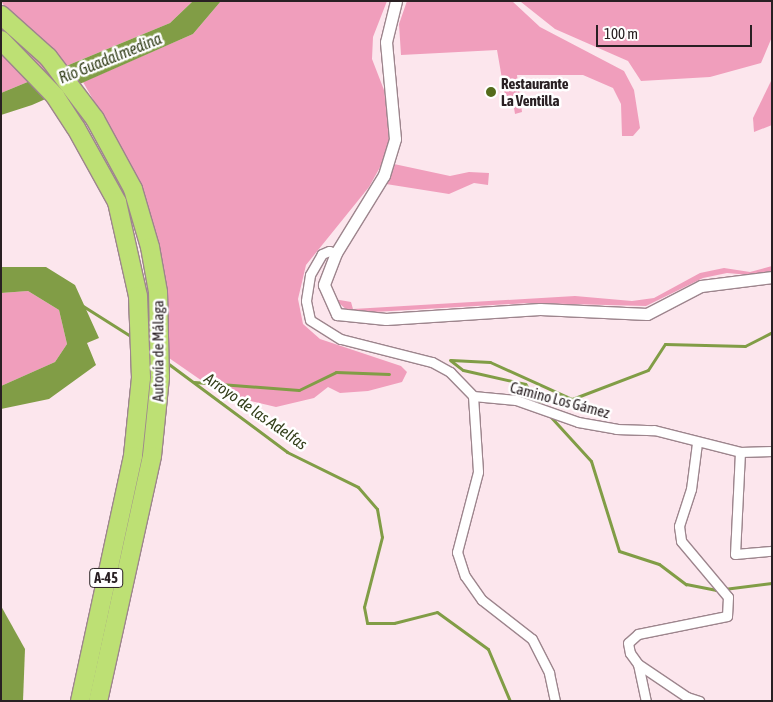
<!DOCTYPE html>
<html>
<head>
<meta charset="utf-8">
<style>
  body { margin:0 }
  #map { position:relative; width:773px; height:702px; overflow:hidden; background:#fce6ed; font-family:"Asap Condensed",sans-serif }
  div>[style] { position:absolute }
  .green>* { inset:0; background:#f09ebc }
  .water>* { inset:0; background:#819d46 }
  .stream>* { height:3px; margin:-1.5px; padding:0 1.5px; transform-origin:1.5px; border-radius:1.5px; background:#819d46 }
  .roads { filter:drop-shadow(1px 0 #9d858d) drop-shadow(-1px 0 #9d858d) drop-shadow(0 1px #9d858d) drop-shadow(0 -1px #9d858d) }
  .minor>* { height:9px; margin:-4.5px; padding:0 4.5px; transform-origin:4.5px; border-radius:4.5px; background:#fff }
  .tertiary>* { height:11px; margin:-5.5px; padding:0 5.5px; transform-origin:5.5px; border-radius:5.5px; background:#fff }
  .motorway>* { height:18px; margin:-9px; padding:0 9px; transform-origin:9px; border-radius:9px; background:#bde074 }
  .dots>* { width:14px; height:14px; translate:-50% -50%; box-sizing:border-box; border:2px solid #fff; border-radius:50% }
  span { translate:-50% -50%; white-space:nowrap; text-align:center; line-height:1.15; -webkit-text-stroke:5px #fff; paint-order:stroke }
  .shield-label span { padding:1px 4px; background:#fff; border:1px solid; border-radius:4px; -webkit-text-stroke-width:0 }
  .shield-label { font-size:14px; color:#292023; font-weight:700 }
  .poi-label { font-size:15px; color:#292023; font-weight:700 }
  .left { translate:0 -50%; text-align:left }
  .street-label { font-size:15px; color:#292023 }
  .water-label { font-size:16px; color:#323e19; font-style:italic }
  .frame { position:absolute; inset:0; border:2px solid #292023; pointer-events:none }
  .scale { position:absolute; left:596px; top:25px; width:156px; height:22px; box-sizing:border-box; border:2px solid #292023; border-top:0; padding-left:6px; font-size:15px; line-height:18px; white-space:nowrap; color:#292023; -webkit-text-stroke:4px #fff; paint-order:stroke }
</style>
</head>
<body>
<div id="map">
  <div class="green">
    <div style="clip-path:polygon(1px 1px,193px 1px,170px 23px,1px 93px,1px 18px,7px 10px)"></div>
    <div style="clip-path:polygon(221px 1px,387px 1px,373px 37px,372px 59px,384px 90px,388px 118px,389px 143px,384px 160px,369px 187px,306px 265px,298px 299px,303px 324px,320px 339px,401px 366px,407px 372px,402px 382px,368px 391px,340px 393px,328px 387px,314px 398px,276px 407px,221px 394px,169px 358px,167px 317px,150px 217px,131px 166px,83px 82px,193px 34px)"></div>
    <div style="clip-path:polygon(407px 1px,512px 1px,540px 27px,624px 71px,634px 90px,640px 128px,633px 136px,622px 136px,621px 104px,613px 88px,583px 75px,517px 75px,522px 112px,515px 114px,512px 96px,505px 96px,497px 50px,401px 55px,399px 24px)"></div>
    <div style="clip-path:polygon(772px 1px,772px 37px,761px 63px,710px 77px,641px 81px,628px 61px,555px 29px,521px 2px)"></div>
    <div style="clip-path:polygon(772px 79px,772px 125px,754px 132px,753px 118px)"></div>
    <div style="clip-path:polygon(394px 164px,450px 176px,469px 172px,489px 173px,488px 185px,474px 183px,449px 194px,386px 184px)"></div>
    <div style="clip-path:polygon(772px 266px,772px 271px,750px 275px,727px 273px,703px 278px,646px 306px,529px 303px,357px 313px,347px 310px,334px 299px,351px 302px,353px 309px,575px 296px,632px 301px,654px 298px,700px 273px,724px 268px,750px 272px)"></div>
    <div style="clip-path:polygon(28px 291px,59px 310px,67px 344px,55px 362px,1px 386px,1px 293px)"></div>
  </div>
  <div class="water">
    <div style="clip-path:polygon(193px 1px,221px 1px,193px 34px,32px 105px,1px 115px,1px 93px,170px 23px)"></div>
    <div style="clip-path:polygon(1px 267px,46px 267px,75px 285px,99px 338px,87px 343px,96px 365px,49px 399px,1px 409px,1px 386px,55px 362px,67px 344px,59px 310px,28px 291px,1px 293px)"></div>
    <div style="clip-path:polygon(1px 606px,25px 649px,23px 701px,1px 701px)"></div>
  </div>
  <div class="stream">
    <div style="left:83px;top:306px;width:58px;rotate:32.3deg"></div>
    <div style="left:450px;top:360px;width:16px;rotate:38deg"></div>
    <div style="left:463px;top:370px;width:64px;rotate:12.7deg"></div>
    <div style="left:525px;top:384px;width:28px;rotate:52deg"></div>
    <div style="left:451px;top:360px;width:39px;rotate:3deg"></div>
    <div style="left:490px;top:362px;width:90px;rotate:24.3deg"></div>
    <div style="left:572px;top:399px;width:81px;rotate:-20.9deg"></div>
    <div style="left:648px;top:370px;width:31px;rotate:-57deg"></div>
    <div style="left:665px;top:344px;width:80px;rotate:1.4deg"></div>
    <div style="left:745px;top:346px;width:30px;rotate:-27deg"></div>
    <div style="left:166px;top:362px;width:151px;rotate:36.6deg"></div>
    <div style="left:287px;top:452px;width:79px;rotate:26.2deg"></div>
    <div style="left:358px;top:487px;width:29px;rotate:49deg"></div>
    <div style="left:377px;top:509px;width:28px;rotate:80deg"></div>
    <div style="left:382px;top:537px;width:72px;rotate:104.4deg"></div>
    <div style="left:364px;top:607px;width:16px;rotate:79deg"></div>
    <div style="left:367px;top:623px;width:27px"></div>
    <div style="left:394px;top:623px;width:44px;rotate:-14.3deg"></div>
    <div style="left:437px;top:612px;width:63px;rotate:36deg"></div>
    <div style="left:488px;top:649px;width:56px;rotate:67.1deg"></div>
    <div style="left:194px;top:382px;width:105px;rotate:4.4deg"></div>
    <div style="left:299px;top:390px;width:41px;rotate:-25.9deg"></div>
    <div style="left:336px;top:372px;width:53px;rotate:2.2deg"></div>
    <div style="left:549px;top:415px;width:62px;rotate:47.6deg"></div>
    <div style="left:591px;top:461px;width:94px;rotate:72.7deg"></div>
    <div style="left:619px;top:551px;width:42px;rotate:18deg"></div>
    <div style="left:659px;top:564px;width:34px;rotate:37deg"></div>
    <div style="left:686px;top:584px;width:31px;rotate:11deg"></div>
    <div style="left:716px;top:590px;width:56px;rotate:-7.1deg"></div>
  </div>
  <div class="roads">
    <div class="minor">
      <div style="left:336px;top:253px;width:7px;rotate:-164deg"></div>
      <div style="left:329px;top:251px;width:8px;rotate:157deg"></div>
      <div style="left:322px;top:254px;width:24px;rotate:120deg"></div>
      <div style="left:310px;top:275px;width:26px;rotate:99deg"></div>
      <div style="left:306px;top:301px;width:19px;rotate:78deg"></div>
      <div style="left:310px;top:320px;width:36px;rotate:32deg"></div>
      <div style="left:341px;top:339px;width:94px;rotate:14.2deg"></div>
      <div style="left:432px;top:362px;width:21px;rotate:29deg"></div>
      <div style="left:450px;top:372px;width:33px;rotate:46deg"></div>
      <div style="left:473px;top:396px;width:43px;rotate:5.3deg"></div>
      <div style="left:516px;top:400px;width:66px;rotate:19.5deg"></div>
      <div style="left:578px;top:422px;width:39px;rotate:10deg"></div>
      <div style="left:616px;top:429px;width:38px;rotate:2deg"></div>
      <div style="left:654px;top:430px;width:89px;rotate:14.3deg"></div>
      <div style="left:740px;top:452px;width:32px;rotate:-2deg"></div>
      <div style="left:473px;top:396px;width:76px;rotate:86.2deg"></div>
      <div style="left:478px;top:472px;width:83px;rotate:104.7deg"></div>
      <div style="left:457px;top:552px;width:25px;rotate:72deg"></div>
      <div style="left:465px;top:576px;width:29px;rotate:55deg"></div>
      <div style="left:482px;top:600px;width:63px;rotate:38deg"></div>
      <div style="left:532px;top:639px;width:38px;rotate:63deg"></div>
      <div style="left:549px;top:673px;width:29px;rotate:78deg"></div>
      <div style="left:697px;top:443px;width:46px;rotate:97.4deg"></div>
      <div style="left:691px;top:489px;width:39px;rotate:108deg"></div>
      <div style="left:679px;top:526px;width:15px;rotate:82deg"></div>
      <div style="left:681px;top:541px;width:73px;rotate:50deg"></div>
      <div style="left:728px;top:597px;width:19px;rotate:93deg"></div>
      <div style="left:727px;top:616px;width:91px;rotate:168.6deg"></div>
      <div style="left:638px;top:634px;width:13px;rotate:138deg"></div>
      <div style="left:628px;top:643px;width:10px;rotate:79deg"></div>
      <div style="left:630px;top:653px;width:14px;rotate:54deg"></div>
      <div style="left:638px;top:664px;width:59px;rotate:34deg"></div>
      <div style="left:687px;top:697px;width:13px;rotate:18deg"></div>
      <div style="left:740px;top:452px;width:102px;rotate:92.8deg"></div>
      <div style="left:735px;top:554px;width:36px;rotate:-5deg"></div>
      <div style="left:638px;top:664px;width:38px;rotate:78deg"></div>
    </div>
    <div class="tertiary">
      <div style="left:396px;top:1px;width:42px;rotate:103.7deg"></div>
      <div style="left:386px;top:42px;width:97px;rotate:84.7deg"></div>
      <div style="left:395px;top:139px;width:38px;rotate:107deg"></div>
      <div style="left:384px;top:175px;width:92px;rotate:121.6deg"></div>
      <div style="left:336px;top:253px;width:34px;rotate:111deg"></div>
      <div style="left:324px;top:285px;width:32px;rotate:66deg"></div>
      <div style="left:337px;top:314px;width:49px;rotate:5.8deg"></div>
      <div style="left:386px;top:319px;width:154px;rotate:-3.7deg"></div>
      <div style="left:540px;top:309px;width:107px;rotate:2.7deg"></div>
      <div style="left:647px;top:314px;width:61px;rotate:-27.4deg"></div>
      <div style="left:701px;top:286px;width:72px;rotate:-7.2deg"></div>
    </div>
    <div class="motorway">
      <div style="left:1px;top:15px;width:63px;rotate:41.8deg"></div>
      <div style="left:48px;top:57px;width:78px;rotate:52.8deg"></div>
      <div style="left:95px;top:119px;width:80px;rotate:61.5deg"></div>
      <div style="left:133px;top:189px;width:60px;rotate:73.7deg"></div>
      <div style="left:150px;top:247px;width:46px;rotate:79.9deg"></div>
      <div style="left:158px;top:292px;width:85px;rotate:88.7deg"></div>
      <div style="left:160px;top:377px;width:79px;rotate:95.8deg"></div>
      <div style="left:152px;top:456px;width:251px;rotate:102.4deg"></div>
      <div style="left:1px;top:40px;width:78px;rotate:46deg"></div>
      <div style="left:55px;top:96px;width:38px;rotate:57deg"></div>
      <div style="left:76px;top:128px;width:85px;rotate:61deg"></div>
      <div style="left:117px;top:202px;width:96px;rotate:77.4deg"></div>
      <div style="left:138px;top:296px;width:82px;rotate:87.9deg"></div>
      <div style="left:141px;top:378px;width:78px;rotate:95.9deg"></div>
      <div style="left:133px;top:456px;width:251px;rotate:102.2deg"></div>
    </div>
  </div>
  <div class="dots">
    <div style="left:491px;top:92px;background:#546b1b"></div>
  </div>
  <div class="shield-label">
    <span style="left:106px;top:578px">A-45</span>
  </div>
  <div class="poi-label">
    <span class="left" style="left:501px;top:92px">Restaurante<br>La Ventilla</span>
  </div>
  <div class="street-label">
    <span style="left:158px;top:351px;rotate:-90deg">Autovía de Málaga</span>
    <span style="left:560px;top:400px;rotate:15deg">Camino Los Gámez</span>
  </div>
  <div class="water-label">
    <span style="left:110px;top:58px;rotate:-22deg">Río Guadalmedina</span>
    <span style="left:256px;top:411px;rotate:35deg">Arroyo de las Adelfas</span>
  </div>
  <div class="frame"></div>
  <div class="scale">100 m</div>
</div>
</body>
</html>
